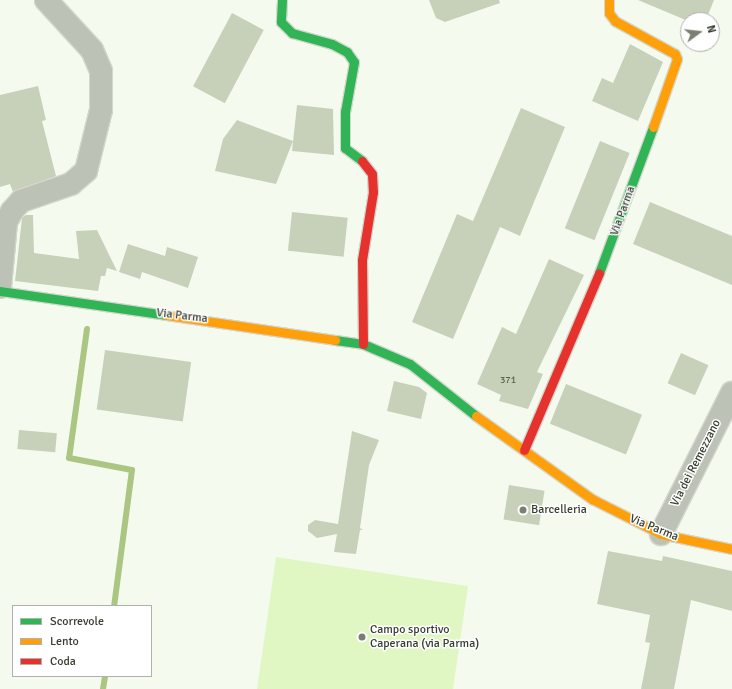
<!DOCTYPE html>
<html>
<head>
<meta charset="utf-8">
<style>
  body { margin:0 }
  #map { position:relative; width:732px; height:689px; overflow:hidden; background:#f5faef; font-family:Signika,sans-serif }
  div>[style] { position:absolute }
  .green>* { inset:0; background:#e1f7c3 }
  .stream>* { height:6px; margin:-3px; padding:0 3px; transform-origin:3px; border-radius:3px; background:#aac682 }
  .building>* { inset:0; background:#c7d1ba; transform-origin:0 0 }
  .roads { filter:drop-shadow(1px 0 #d3d7cd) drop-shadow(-1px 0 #d3d7cd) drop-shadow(0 1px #d3d7cd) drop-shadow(0 -1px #d3d7cd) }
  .street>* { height:22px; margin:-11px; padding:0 11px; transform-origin:11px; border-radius:11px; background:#bcc2b5 }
  .fast>* { height:9px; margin:-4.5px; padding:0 4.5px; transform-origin:4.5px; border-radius:4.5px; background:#30b455 }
  .slow>* { height:9px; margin:-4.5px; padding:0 4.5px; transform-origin:4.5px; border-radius:4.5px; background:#ff9f0a }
  .jam>* { height:9px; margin:-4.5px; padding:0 4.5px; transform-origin:4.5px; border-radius:4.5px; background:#e5322d }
  .dots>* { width:11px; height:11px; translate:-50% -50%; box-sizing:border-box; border:2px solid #fff; border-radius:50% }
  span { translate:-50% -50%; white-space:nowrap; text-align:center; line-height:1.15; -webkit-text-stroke:3px #fff; paint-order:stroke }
  .number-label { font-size:10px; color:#5b6252 }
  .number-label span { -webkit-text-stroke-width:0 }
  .street-label { font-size:12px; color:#373d30 }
  .poi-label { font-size:12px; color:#373d30 }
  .left { translate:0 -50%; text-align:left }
  .legend { position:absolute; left:12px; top:605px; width:140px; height:72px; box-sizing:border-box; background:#fff; border:1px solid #afb1ac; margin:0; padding:5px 7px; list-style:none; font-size:12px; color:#373d30 }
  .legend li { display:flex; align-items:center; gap:8px; height:20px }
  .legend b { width:20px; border:1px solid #afb1ac }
  .north { position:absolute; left:680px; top:12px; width:40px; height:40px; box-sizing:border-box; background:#fff; border:1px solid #afb1ac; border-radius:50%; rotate:75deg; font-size:11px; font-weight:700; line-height:16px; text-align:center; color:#373d30 }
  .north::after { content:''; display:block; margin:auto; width:14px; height:18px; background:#7a7f73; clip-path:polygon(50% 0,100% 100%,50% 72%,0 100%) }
</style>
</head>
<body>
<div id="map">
  <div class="green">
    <div style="clip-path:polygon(276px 557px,468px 586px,453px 689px,257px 689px)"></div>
  </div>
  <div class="stream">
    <div style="left:87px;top:329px;width:130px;rotate:97.9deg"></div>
    <div style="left:69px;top:458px;width:64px;rotate:10.8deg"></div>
    <div style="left:132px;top:470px;width:137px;rotate:97.5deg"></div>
    <div style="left:103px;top:689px;width:13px;rotate:-81deg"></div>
  </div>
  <div class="building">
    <div style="clip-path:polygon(429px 0,499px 0,500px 3px,445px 22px,436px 18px)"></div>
    <div style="clip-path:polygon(638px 0,714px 0,706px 20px,688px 21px)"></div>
    <div style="left:232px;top:13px;width:36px;height:83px;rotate:28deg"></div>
    <div style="clip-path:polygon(630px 44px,663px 62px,638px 121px,592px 101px,602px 78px,613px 83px)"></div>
    <div style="clip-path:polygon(38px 86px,46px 120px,42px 121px,56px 176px,13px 192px,10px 184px,0 187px,0 95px)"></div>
    <div style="clip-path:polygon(297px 105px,333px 109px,334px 155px,292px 151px)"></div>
    <div style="clip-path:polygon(521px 108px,565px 127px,520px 236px,500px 227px,453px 339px,412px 322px,457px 214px,473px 221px)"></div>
    <div style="clip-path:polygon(237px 120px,293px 141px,276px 184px,215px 171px,223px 139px)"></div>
    <div style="left:600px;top:141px;width:32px;height:94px;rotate:22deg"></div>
    <div style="clip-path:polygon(650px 202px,732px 236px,732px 285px,633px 244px)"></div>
    <div style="left:292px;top:212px;width:56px;height:39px;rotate:6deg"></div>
    <div style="clip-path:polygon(26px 215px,33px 215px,34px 253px,79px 259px,76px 231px,97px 230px,117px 271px,107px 268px,105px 276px,101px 276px,98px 291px,15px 281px,22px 218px)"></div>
    <div style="clip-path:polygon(128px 244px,165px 256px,167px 247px,198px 257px,188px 288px,142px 272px,140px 279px,119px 272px)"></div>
    <div style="clip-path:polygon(549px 259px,584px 275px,537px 372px,543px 374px,528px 409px,499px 401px,501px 395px,477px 384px,502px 327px,516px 334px)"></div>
    <div style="left:105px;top:350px;width:87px;height:60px;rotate:8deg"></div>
    <div style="left:681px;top:353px;width:30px;height:33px;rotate:24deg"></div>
    <div style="clip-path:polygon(394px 381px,419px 387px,427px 393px,421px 419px,387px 411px)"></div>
    <div style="left:566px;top:384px;width:82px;height:43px;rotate:22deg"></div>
    <div style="left:19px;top:430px;width:38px;height:19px;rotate:5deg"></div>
    <div style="clip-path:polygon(352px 431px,379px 440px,369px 465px,360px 528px,363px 530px,360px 530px,356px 554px,334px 552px,337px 534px,317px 538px,308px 531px,308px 525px,315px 520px,338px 524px)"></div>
    <div style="left:509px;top:485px;width:36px;height:35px;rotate:9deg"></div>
    <div style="clip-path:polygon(608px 551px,662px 561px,663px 556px,732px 571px,732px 611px,691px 600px,674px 689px,641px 689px,650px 643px,645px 642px,650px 615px,597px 604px)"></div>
  </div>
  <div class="roads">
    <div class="street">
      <div style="left:0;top:287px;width:65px;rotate:-84.7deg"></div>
      <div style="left:6px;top:222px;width:13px;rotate:-61deg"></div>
      <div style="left:12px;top:211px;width:13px;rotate:-48deg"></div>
      <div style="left:21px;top:201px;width:53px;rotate:-18.8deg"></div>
      <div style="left:71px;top:184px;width:20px;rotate:-41deg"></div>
      <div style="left:86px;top:171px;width:63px;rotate:-76.2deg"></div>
      <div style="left:101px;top:110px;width:39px;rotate:-90deg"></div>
      <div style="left:101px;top:71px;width:23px;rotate:-113deg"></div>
      <div style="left:92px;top:50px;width:68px;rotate:-132.6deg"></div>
      <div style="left:661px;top:534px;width:158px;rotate:-63.3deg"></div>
    </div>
    <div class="fast">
      <div style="left:282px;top:0;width:22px;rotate:93deg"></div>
      <div style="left:281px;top:22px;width:16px;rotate:45deg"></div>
      <div style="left:292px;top:33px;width:41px;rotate:15.4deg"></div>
      <div style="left:332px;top:44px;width:17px;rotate:28deg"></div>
      <div style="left:347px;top:52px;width:12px;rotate:55deg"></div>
      <div style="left:354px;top:62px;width:51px;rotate:100.2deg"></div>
      <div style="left:345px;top:112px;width:36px;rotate:90deg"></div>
      <div style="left:345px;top:148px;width:21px;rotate:37deg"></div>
      <div style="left:599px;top:273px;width:156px;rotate:-69.7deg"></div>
      <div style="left:0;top:291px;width:168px;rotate:8.2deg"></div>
      <div style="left:335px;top:340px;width:28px;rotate:8deg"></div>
      <div style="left:363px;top:344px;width:51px;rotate:23.1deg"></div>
      <div style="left:410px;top:364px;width:84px;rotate:38.2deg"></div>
    </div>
    <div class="slow">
      <div style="left:609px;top:0;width:13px;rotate:90deg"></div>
      <div style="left:609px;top:13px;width:10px;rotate:53deg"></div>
      <div style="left:615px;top:21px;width:68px;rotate:28.8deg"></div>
      <div style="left:675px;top:54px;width:5px;rotate:68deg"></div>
      <div style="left:677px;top:59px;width:72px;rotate:109.4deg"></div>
      <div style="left:166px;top:315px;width:171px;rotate:8.4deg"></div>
      <div style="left:476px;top:416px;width:143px;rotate:35.6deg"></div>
      <div style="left:592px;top:499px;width:77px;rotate:26.9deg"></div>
      <div style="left:661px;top:534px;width:73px;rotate:11.9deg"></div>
    </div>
    <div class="jam">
      <div style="left:362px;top:161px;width:16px;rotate:52deg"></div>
      <div style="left:372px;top:174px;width:18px;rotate:87deg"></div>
      <div style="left:373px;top:192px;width:69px;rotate:99.2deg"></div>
      <div style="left:362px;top:260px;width:84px;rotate:89.3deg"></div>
      <div style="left:524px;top:450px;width:192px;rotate:-67deg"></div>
    </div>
  </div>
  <div class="dots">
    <div style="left:523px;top:510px;background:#7a7f73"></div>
    <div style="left:362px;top:637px;background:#7a7f73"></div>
  </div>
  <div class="number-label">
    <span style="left:508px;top:381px">371</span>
  </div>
  <div class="street-label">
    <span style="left:623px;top:211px;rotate:-70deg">Via Parma</span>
    <span style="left:182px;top:316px;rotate:7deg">Via Parma</span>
    <span style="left:696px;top:463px;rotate:-63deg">Via dei Remezzano</span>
    <span style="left:654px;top:528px;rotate:22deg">Via Parma</span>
  </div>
  <div class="poi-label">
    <span class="left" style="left:531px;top:510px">Barcelleria</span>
    <span class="left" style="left:370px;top:637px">Campo sportivo<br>Caperana (via Parma)</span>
  </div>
  <ul class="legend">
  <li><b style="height:5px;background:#30b455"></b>Scorrevole</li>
  <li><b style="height:5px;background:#ff9f0a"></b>Lento</li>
  <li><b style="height:5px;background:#e5322d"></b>Coda</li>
  </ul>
  <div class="north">N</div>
</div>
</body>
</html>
